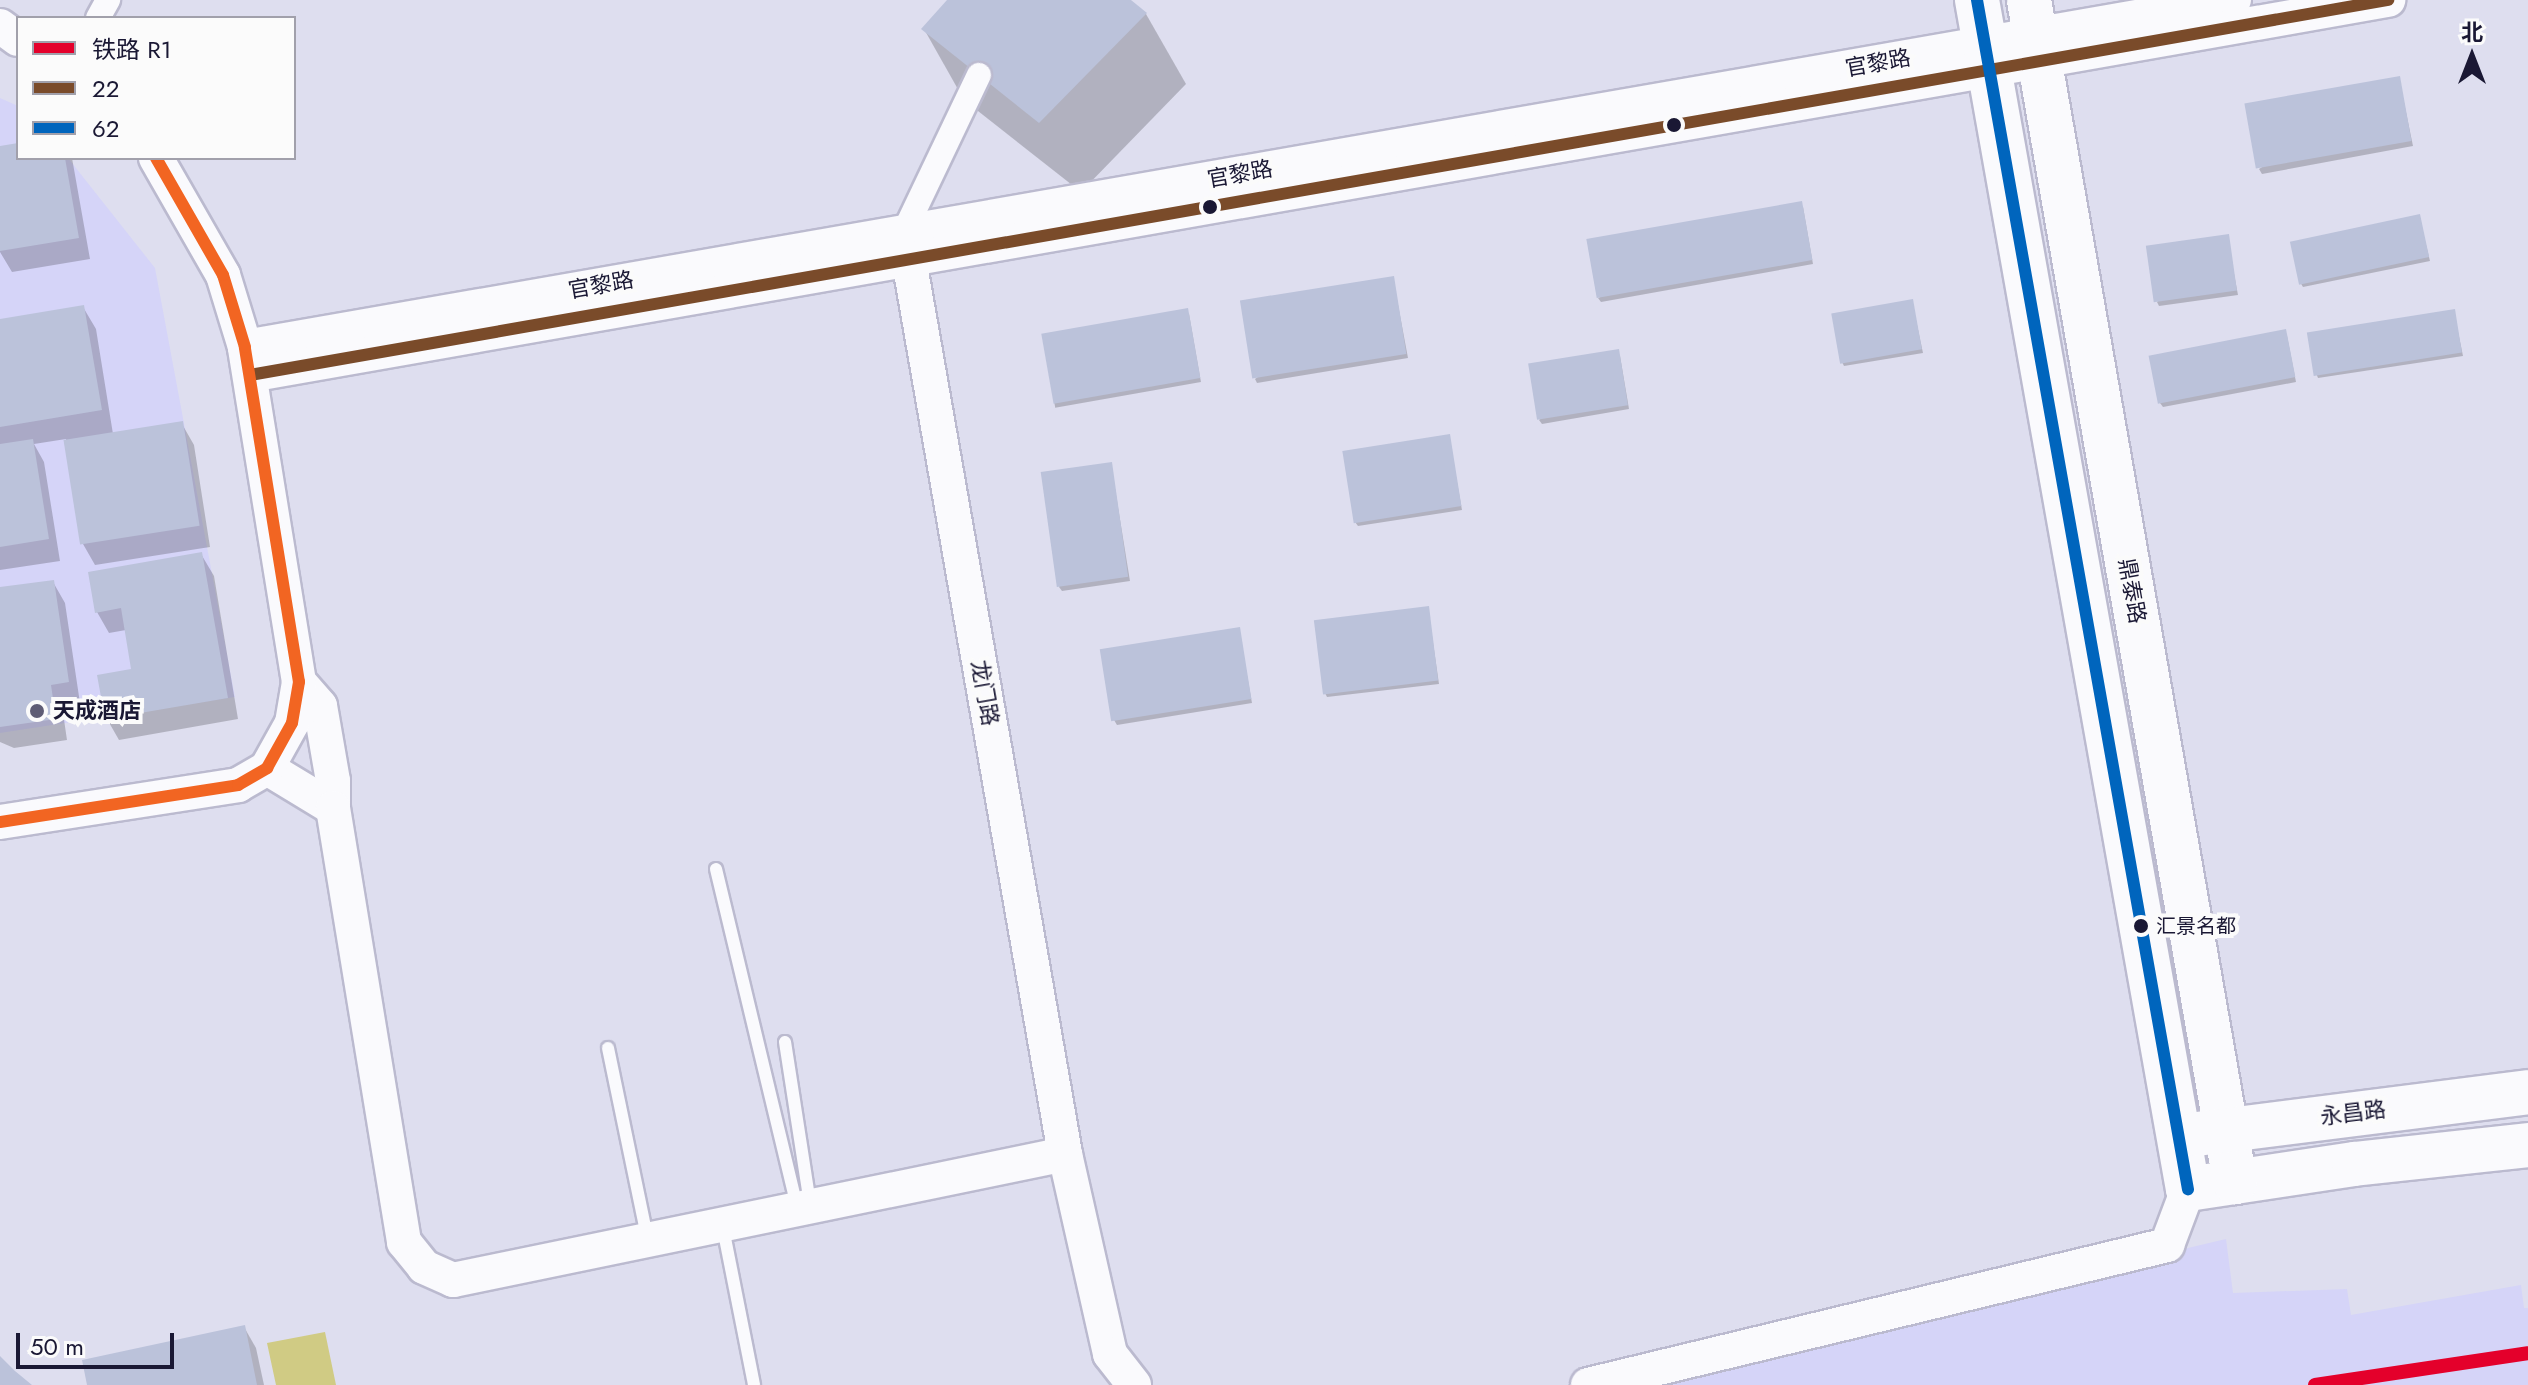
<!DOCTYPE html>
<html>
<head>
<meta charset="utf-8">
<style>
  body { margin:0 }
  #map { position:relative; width:2528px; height:1385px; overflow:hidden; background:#dedeef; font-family:Jost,"Noto Sans SC",sans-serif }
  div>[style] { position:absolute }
  .built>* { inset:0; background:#d5d4f8 }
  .green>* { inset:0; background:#d0cb84 }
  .shadow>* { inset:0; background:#0003; transform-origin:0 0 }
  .building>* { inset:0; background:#bbc2da; transform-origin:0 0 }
  .roads { filter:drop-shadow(2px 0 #bbbacf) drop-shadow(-2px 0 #bbbacf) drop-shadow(0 2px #bbbacf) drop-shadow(0 -2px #bbbacf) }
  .lane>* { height:12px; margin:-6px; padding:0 6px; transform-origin:6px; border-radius:6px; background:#fafafd }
  .street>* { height:24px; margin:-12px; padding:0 12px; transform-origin:12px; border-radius:12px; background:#fafafd }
  .secondary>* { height:34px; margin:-17px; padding:0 17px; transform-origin:17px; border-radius:17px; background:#fafafd }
  .highway>* { height:44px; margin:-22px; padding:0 22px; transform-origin:22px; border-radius:22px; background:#fafafd }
  .bus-1>* { height:12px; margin:-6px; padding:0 6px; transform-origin:6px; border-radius:6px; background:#7a4b2a }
  .bus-2>* { height:12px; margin:-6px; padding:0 6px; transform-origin:6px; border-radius:6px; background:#0065bd }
  .bus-3>* { height:12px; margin:-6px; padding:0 6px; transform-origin:6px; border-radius:6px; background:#f26522 }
  .rail-1>* { height:14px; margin:-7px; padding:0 7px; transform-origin:7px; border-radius:7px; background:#e4002b }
  .dots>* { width:22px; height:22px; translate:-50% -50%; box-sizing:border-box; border:4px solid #fbfbfb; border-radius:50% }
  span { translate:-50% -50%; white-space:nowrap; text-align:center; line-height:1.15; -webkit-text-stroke:8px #fbfbfb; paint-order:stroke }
  .bus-label { font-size:20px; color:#1a1834 }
  .left { translate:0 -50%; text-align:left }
  .street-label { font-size:22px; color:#1a1834 }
  .poi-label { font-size:22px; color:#1a1834; font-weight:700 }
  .legend { position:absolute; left:16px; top:16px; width:280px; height:144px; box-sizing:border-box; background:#fbfbfb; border:2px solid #a1a0ab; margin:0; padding:10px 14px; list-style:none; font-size:24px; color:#1a1834 }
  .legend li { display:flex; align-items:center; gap:16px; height:40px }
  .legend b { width:40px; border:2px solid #a1a0ab }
  .north { position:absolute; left:2432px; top:16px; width:80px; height:80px; -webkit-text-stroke:6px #fbfbfb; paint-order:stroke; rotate:0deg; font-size:22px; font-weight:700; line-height:32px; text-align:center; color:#1a1834 }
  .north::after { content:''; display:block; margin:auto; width:28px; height:36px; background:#1a1834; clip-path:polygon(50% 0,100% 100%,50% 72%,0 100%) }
  .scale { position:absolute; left:16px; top:1333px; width:158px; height:36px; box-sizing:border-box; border:4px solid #1a1834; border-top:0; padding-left:10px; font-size:24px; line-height:28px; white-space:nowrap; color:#1a1834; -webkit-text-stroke:6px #fbfbfb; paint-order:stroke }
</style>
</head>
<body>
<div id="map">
  <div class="built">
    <div style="clip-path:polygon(0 98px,18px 106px,18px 158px,68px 158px,155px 268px,235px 697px,0 733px)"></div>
    <div style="clip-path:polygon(2226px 1239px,2233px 1293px,2347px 1289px,2351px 1315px,2521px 1285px,2524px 1308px,2528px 1308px,2528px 1385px,1607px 1385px)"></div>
  </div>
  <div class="green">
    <div style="clip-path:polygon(325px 1332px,336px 1385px,276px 1385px,267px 1343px)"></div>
  </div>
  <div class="shadow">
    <div style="clip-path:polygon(950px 0,1127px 0,1146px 14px,1186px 84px,1081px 192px,964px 100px,924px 29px)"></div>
    <div style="clip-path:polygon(2399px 78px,2413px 146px,2262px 174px,2259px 169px)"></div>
    <div style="clip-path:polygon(18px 145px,18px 158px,72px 158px,90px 259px,12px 272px,0 252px,0 148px)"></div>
    <div style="clip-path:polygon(1803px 207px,1813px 264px,1601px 302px,1598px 298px)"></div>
    <div style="clip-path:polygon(2419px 216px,2430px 261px,2303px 287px,2300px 282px)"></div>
    <div style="clip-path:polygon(2227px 236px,2238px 295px,2159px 306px,2157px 302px)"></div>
    <div style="clip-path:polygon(1393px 278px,1408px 358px,1257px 383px,1255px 379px)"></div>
    <div style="clip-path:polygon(1912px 301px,1923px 353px,1844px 366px,1842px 362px)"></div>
    <div style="clip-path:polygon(83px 307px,96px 329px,113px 434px,182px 424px,194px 445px,210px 547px,95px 565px,83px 544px,66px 439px,34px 444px,44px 462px,60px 561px,0 570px,0 321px)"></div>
    <div style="clip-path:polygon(2454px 312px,2463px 356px,2318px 378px,2316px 373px)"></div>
    <div style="left:1189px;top:314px;width:69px;height:148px;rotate:80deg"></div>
    <div style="clip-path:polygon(2287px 336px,2296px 382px,2163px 407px,2160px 403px)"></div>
    <div style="clip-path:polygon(1620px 356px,1629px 409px,1542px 424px,1539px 420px)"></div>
    <div style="clip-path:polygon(1449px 437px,1462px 510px,1358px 526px,1355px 522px)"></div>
    <div style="clip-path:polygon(1111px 464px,1130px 581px,1062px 591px,1059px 587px)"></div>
    <div style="clip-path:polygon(201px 554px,214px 576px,238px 719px,119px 740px,107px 719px,134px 671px,126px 630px,109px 633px,97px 612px)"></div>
    <div style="clip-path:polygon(53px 582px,65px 603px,80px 703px,62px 706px,67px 740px,14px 748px,0 742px,0 589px)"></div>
    <div style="clip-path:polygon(1428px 608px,1439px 684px,1327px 697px,1325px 693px)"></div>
    <div style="clip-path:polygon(1239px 630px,1252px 703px,1117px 725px,1114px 720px)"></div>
    <div style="clip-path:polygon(244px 1327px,256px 1348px,264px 1385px,89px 1385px)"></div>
  </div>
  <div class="building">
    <div style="clip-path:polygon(947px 0,1131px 0,1147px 13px,1039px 123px,921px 29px)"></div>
    <div style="left:2400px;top:76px;width:66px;height:158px;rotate:80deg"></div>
    <div style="clip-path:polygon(18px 143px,18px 158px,65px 158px,79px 238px,0 251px,0 146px)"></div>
    <div style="left:1802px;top:201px;width:60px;height:219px;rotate:80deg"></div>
    <div style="left:2420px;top:214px;width:44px;height:133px;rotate:78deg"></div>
    <div style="left:2229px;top:234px;width:57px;height:84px;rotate:82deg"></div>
    <div style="left:1394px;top:276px;width:79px;height:156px;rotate:81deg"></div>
    <div style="left:1913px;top:299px;width:51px;height:83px;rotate:80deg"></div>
    <div style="clip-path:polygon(84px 305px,102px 410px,0 427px,0 319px)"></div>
    <div style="left:1188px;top:308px;width:71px;height:149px;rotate:80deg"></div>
    <div style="left:2455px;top:309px;width:44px;height:150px;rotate:81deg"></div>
    <div style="left:2286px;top:329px;width:49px;height:140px;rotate:79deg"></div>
    <div style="left:1619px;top:349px;width:57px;height:92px;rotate:81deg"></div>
    <div style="left:183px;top:421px;width:106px;height:121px;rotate:81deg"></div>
    <div style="left:1450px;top:434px;width:73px;height:109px;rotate:81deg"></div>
    <div style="clip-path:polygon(33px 439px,49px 539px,0 547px,0 444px)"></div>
    <div style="left:1112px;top:462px;width:116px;height:72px;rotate:82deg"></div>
    <div style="clip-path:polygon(202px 552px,228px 698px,105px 719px,97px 675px,131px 669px,121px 608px,95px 613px,88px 572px)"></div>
    <div style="clip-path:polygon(54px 580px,69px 682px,51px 685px,56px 719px,0 727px,0 587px)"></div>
    <div style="left:1429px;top:606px;width:75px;height:116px;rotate:83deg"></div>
    <div style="left:1240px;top:627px;width:73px;height:142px;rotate:81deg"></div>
    <div style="clip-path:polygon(245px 1325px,257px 1385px,87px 1385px,82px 1360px)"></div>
    <div style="clip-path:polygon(0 1356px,15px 1371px,32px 1385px,0 1385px)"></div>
  </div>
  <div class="roads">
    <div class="lane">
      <div style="left:716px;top:869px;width:347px;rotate:76.5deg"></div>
      <div style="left:785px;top:1042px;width:163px;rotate:81.2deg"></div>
      <div style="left:608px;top:1048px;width:193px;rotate:78.3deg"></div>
      <div style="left:723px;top:1228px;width:160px;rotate:78.8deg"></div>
    </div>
    <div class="street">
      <div style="left:98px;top:18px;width:21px;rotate:-61deg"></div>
      <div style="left:904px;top:232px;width:174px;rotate:-64.5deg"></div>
    </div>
    <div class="secondary">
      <div style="left:0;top:26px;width:22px;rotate:36deg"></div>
      <div style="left:905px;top:237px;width:931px;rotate:80.1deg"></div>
      <div style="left:245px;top:347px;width:2019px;rotate:-9.9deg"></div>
      <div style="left:250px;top:375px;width:2171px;rotate:-9.95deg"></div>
      <div style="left:267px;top:768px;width:77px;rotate:31.2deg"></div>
      <div style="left:333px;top:808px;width:27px;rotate:-90deg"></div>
      <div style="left:333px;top:781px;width:76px;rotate:-99.8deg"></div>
      <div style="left:320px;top:706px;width:32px;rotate:-131deg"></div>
      <div style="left:333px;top:808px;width:440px;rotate:80.7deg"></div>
      <div style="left:404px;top:1242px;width:32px;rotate:51deg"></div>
      <div style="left:424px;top:1267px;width:32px;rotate:24deg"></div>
      <div style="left:453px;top:1280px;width:625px;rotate:-11.63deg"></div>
      <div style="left:1065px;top:1154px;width:205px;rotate:77.3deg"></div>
      <div style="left:1110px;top:1354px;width:39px;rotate:52deg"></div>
      <div style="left:0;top:822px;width:241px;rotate:-8.8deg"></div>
      <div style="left:238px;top:785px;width:34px;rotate:-30deg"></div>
      <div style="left:267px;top:768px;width:51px;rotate:-60.9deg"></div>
      <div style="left:292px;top:723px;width:42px;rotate:-80.3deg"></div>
      <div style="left:299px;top:682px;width:339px;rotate:-99.2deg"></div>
      <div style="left:245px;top:347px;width:75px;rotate:-107deg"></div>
      <div style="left:223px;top:275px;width:135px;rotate:-119.8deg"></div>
      <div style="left:1588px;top:1385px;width:596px;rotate:-13.59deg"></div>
      <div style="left:2167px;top:1245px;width:60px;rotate:-69.4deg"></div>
    </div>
    <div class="highway">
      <div style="left:1977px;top:0;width:1208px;rotate:79.94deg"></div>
      <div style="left:2188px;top:1189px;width:168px;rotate:-8.6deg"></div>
      <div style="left:2354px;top:1164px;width:175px;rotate:-6.2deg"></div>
      <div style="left:2029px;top:0;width:1200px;rotate:80.11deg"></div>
      <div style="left:2197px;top:1134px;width:334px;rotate:-7.2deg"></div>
    </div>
  </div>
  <div class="bus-1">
    <div style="left:250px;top:375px;width:2171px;rotate:-9.95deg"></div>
  </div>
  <div class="bus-2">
    <div style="left:1977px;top:0;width:1208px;rotate:79.94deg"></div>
  </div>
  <div class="bus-3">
    <div style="left:0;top:822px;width:241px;rotate:-8.8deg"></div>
    <div style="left:238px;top:785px;width:34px;rotate:-30deg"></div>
    <div style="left:267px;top:768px;width:51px;rotate:-60.9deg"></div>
    <div style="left:292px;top:723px;width:42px;rotate:-80.3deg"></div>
    <div style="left:299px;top:682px;width:339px;rotate:-99.2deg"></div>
    <div style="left:245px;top:347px;width:75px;rotate:-107deg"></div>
    <div style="left:223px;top:275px;width:135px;rotate:-119.8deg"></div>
  </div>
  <div class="rail-1">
    <div style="left:2315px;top:1385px;width:215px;rotate:-8.5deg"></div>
  </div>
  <div class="dots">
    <div style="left:1674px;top:125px;background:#1a1834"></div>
    <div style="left:1210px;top:207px;background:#1a1834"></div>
    <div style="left:37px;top:711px;background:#5f5d75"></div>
    <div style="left:2141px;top:926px;background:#1a1834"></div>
  </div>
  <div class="bus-label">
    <span class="left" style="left:2156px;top:926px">汇景名都</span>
  </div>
  <div class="street-label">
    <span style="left:1878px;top:63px;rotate:-10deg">官黎路</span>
    <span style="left:1240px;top:174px;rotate:-10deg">官黎路</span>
    <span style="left:601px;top:285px;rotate:-10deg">官黎路</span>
    <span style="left:2132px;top:591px;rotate:80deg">鼎泰路</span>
    <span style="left:985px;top:693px;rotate:80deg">龙门路</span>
    <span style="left:2353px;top:1113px;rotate:-7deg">永昌路</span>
  </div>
  <div class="poi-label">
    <span class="left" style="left:53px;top:711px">天成酒店</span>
  </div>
  <ul class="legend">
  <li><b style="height:10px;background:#e4002b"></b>铁路 R1</li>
  <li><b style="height:10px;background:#7a4b2a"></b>22</li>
  <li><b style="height:10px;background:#0065bd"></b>62</li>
  </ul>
  <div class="north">北</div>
  <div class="scale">50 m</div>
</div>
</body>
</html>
